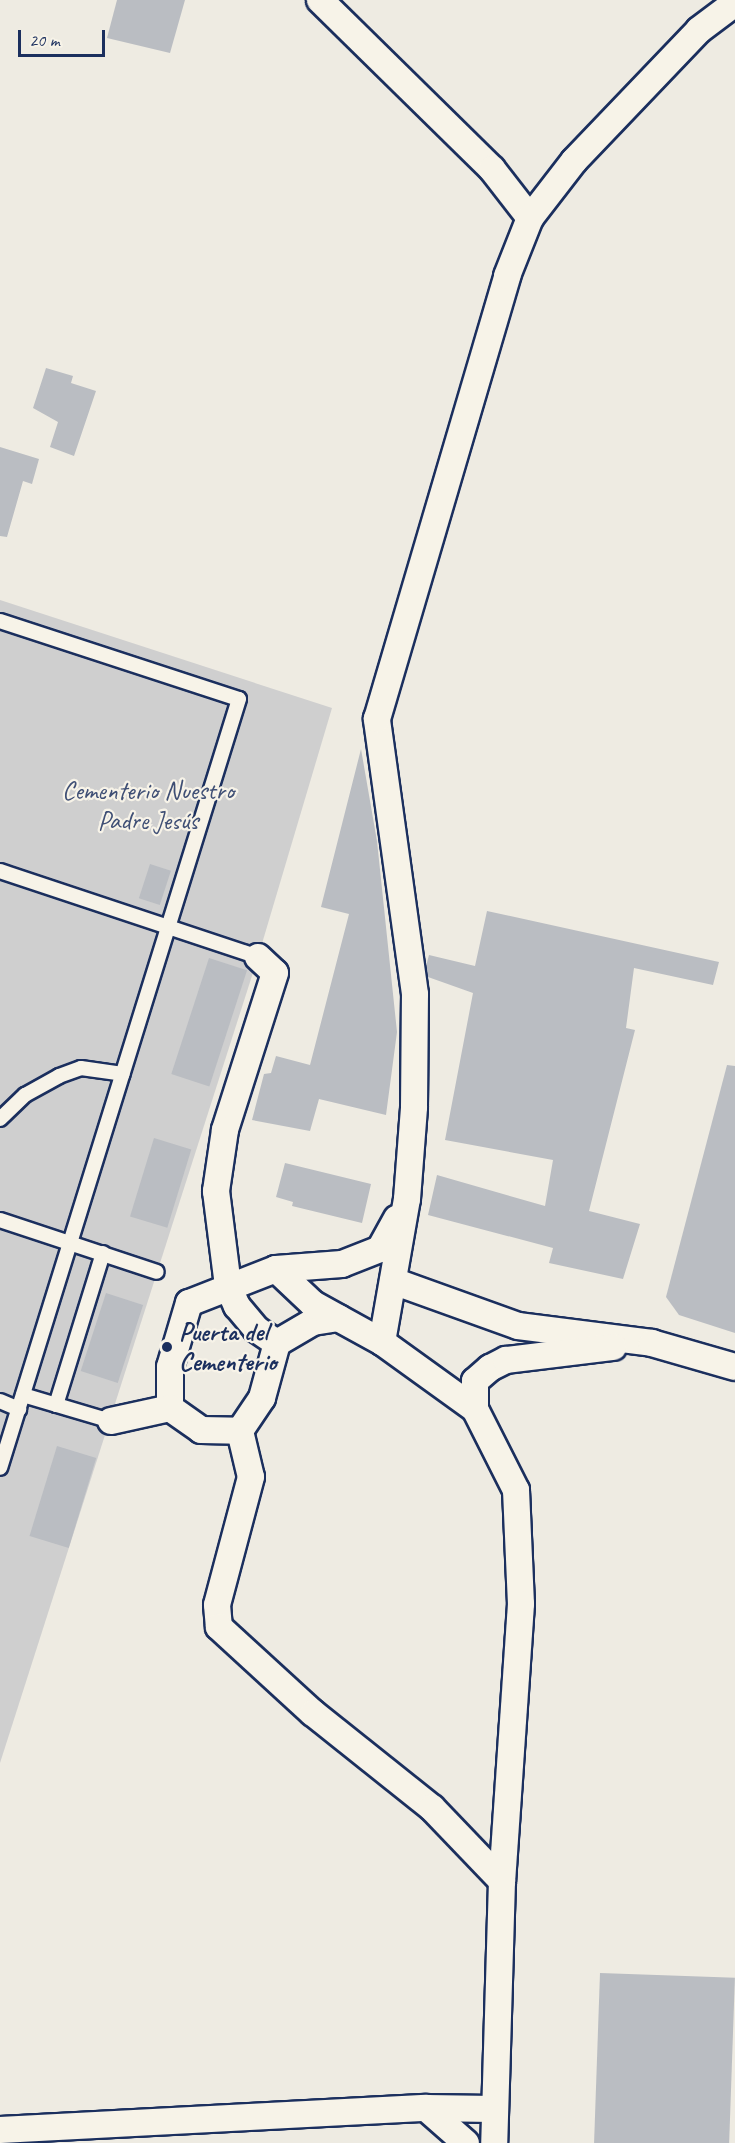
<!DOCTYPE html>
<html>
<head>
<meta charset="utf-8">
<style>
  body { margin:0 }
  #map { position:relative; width:735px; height:2143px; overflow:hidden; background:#eeebe2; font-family:Caveat,sans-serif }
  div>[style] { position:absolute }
  .green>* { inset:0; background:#cfcfcf }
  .building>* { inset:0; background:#babdc2; transform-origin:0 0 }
  .roads { filter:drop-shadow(2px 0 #1b2f5e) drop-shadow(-2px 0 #1b2f5e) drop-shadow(0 2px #1b2f5e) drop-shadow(0 -2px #1b2f5e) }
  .lane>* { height:14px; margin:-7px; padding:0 7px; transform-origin:7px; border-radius:7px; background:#f7f3e8 }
  .street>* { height:26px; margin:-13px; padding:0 13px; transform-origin:13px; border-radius:13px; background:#f7f3e8 }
  .dots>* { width:16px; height:16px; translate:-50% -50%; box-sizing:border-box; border:3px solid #f7f3e8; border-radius:50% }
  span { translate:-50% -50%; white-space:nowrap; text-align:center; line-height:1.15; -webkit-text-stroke:4.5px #f7f3e8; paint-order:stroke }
  .park-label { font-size:26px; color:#3f4f75 }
  .poi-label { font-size:26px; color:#1b2f5e; font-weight:700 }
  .left { translate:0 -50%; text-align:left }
  .scale { position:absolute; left:18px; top:30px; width:87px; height:27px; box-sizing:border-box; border:3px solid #1b2f5e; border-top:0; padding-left:8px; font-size:18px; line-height:21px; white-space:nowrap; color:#1b2f5e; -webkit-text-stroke:4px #f7f3e8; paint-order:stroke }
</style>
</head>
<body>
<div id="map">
  <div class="green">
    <div style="clip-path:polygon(0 600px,332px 708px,258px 957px,0 1763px)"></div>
  </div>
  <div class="building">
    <div style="clip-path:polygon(117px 0,185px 0,170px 53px,107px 38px)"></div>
    <div style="clip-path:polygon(46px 368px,73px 376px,71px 383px,96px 391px,74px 456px,50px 447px,58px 422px,33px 408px)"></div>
    <div style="clip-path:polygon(0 447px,39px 459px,32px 484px,23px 481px,7px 537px,0 536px)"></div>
    <div style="clip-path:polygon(361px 749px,377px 841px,397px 1032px,386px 1115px,319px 1099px,310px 1131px,252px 1120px,264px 1074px,271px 1073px,276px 1056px,310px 1065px,349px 914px,321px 907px)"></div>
    <div style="left:150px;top:864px;width:22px;height:36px;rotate:18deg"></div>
    <div style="clip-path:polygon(487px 911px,719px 962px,713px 985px,634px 968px,626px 1028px,635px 1030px,589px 1211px,640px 1224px,623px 1279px,549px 1263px,553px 1248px,428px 1215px,437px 1175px,545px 1206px,553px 1160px,445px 1140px,473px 993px,428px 977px,426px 966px,429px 955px,475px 966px)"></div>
    <div style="left:209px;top:958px;width:40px;height:122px;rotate:18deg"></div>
    <div style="clip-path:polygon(727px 1065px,735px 1066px,735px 1333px,679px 1315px,666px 1297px)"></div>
    <div style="left:154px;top:1138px;width:39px;height:82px;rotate:17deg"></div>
    <div style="clip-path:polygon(285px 1163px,371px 1184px,362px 1223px,292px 1206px,293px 1202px,276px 1197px)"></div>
    <div style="left:106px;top:1293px;width:39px;height:82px;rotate:18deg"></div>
    <div style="left:57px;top:1446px;width:41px;height:94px;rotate:17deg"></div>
    <div style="left:600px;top:1973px;width:135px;height:170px;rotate:2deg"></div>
  </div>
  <div class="roads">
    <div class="lane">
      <div style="left:0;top:621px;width:251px;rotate:18.1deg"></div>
      <div style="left:239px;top:699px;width:805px;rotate:107.26deg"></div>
      <div style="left:0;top:871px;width:272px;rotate:18.4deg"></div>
      <div style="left:0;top:1119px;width:35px;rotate:-44deg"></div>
      <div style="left:25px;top:1095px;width:39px;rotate:-29deg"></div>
      <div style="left:59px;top:1076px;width:23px;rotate:-20deg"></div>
      <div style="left:81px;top:1068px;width:42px;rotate:8.1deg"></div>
      <div style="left:0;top:1220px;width:165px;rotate:18.3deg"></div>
      <div style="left:23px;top:1395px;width:92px;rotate:16.5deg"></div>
      <div style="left:0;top:1401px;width:21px;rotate:23deg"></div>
      <div style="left:56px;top:1405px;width:159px;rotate:-72.8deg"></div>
    </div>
    <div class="street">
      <div style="left:320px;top:0;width:241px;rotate:44.5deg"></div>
      <div style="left:492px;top:169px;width:62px;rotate:52.2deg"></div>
      <div style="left:258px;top:957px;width:23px;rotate:43deg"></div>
      <div style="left:275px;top:973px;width:165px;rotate:107.7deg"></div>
      <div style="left:225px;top:1130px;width:62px;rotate:98.4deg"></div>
      <div style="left:216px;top:1191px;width:96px;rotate:82.8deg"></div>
      <div style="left:228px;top:1286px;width:22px;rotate:66deg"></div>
      <div style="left:237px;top:1306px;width:30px;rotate:50deg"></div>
      <div style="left:256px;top:1329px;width:25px;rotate:34deg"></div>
      <div style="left:277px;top:1343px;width:57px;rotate:105.3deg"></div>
      <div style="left:262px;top:1398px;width:40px;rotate:124deg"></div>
      <div style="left:240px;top:1431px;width:47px;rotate:76.6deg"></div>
      <div style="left:251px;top:1477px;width:132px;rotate:104.9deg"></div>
      <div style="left:217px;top:1605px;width:22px;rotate:85deg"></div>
      <div style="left:219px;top:1627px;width:127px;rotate:42.5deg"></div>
      <div style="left:313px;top:1713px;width:152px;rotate:38.6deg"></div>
      <div style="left:432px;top:1808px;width:101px;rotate:46.2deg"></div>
      <div style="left:276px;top:1269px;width:66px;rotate:-4.3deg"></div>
      <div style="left:342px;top:1264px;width:41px;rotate:-21.5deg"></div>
      <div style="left:380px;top:1249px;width:35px;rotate:-61deg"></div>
      <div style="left:393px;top:1281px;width:133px;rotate:19.8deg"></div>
      <div style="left:518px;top:1326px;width:135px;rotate:7.2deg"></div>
      <div style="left:652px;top:1343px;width:86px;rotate:16.1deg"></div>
      <div style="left:382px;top:1342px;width:145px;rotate:-80.1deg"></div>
      <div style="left:407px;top:1199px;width:92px;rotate:-85.6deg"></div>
      <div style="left:414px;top:1107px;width:113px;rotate:-89.5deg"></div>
      <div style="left:415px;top:994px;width:278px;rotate:-97.9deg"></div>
      <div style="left:377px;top:719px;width:462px;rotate:-73.6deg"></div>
      <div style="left:507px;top:276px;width:62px;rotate:-68.4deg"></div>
      <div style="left:530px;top:218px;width:72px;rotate:-52.3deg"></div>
      <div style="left:574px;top:161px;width:181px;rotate:-46.3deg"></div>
      <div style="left:699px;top:30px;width:45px;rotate:-36.9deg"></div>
      <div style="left:277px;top:1343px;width:42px;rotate:-30.3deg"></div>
      <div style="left:313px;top:1322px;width:26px;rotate:-9deg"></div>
      <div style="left:170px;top:1408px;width:41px;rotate:-90deg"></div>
      <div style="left:170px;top:1367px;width:67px;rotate:-73.5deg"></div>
      <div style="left:189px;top:1303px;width:93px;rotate:-21.3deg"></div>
      <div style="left:276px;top:1269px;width:51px;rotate:43.4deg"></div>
      <div style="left:313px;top:1304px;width:79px;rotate:28.8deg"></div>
      <div style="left:382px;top:1342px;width:115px;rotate:35.8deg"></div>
      <div style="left:475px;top:1409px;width:91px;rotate:63.2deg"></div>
      <div style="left:516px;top:1490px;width:114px;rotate:87.5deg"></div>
      <div style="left:521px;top:1604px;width:278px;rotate:93.9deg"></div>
      <div style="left:502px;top:1881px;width:262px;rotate:91.7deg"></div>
      <div style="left:475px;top:1409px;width:28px;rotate:-90deg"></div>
      <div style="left:475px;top:1381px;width:20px;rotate:-41deg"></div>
      <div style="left:490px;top:1368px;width:18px;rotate:-27deg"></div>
      <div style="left:506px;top:1360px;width:108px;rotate:-6.9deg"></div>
      <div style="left:111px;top:1421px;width:60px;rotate:-12.4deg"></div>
      <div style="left:170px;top:1408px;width:38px;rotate:35deg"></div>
      <div style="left:201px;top:1430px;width:39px;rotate:1deg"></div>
      <div style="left:426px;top:2108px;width:53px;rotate:41.2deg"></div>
      <div style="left:0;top:2130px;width:427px;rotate:-3deg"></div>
      <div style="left:426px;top:2108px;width:68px;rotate:0.8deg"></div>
    </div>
  </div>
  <div class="dots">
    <div style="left:167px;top:1347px;background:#1b2f5e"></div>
  </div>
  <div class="park-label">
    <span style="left:148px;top:806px">Cementerio Nuestro<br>Padre Jesús</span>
  </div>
  <div class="poi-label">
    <span class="left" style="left:179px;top:1347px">Puerta del<br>Cementerio</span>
  </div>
  <div class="scale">20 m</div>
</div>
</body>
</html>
